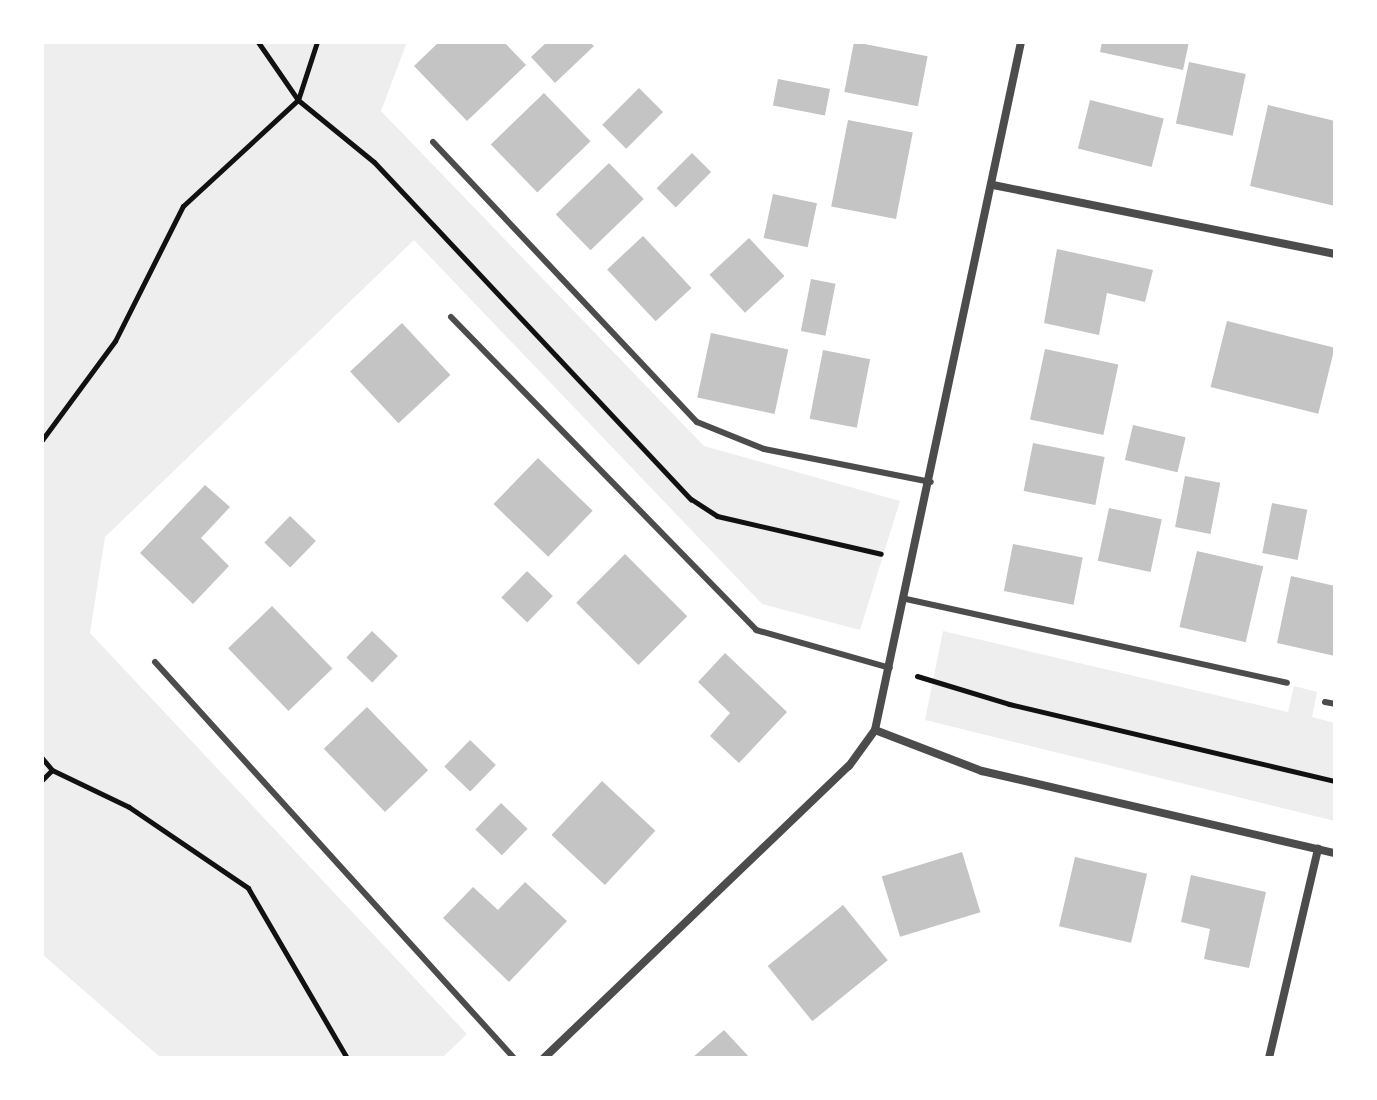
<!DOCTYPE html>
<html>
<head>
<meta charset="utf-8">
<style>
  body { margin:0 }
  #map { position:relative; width:1377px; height:1100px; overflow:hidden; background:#fff; font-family:"Fira Sans Condensed",sans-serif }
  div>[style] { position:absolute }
  .green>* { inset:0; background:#eee }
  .building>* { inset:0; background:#c4c4c4; transform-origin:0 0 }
  .path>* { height:5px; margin:-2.5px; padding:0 2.5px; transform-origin:2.5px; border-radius:2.5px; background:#111 }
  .service>* { height:6px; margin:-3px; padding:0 3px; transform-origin:3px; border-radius:3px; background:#4c4c4c }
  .minor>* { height:8px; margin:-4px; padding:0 4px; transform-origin:4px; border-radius:4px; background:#4c4c4c }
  span { translate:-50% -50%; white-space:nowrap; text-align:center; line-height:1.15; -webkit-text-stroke:7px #fff; paint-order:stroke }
  .frame { position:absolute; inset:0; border:44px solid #fff; pointer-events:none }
</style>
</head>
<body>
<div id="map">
  <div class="green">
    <div style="clip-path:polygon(42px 42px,407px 42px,381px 111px,704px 446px,900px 501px,860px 630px,762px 604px,414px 240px,105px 537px,90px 633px,467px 1034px,442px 1058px,161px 1058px,42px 954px)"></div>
    <div style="clip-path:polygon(943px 631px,1288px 712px,1294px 686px,1317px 692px,1312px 717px,1335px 723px,1335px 821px,925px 720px)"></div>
  </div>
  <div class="building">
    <div style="clip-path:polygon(439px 42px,504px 42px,526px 65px,467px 121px,414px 66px)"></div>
    <div style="clip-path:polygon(547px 42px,589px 42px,594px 46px,555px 83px,531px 57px)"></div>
    <div style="left:854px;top:42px;width:75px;height:51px;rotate:11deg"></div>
    <div style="clip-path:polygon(1102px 42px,1189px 42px,1183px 70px,1100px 52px)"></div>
    <div style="left:1189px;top:62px;width:58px;height:63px;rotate:12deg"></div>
    <div style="left:778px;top:79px;width:53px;height:27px;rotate:11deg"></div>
    <div style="left:639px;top:88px;width:34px;height:52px;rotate:45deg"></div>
    <div style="left:544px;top:93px;width:67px;height:74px;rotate:46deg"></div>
    <div style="left:1090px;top:100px;width:76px;height:50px;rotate:14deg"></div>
    <div style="clip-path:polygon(1268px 105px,1335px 121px,1335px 206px,1250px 186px)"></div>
    <div style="left:848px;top:120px;width:66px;height:88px;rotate:11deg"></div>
    <div style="left:692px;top:153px;width:27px;height:50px;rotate:45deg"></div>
    <div style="left:609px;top:163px;width:50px;height:74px;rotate:46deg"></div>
    <div style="left:773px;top:194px;width:45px;height:45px;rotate:12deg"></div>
    <div style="left:643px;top:236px;width:71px;height:49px;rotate:47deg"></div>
    <div style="left:749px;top:238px;width:52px;height:54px;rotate:47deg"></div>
    <div style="clip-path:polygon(1057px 249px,1153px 270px,1145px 302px,1107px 293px,1099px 335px,1044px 323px)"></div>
    <div style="left:811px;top:279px;width:25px;height:53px;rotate:11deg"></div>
    <div style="left:1227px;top:321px;width:111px;height:68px;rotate:14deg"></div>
    <div style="left:402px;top:323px;width:71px;height:71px;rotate:47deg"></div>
    <div style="left:711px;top:333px;width:79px;height:66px;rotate:12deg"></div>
    <div style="left:1045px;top:349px;width:75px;height:72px;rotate:12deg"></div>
    <div style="left:823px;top:350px;width:48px;height:70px;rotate:11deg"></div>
    <div style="left:1133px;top:425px;width:54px;height:36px;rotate:13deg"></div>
    <div style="left:1033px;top:443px;width:73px;height:49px;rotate:11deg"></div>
    <div style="left:538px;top:458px;width:76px;height:64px;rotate:44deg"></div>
    <div style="left:1185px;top:476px;width:36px;height:52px;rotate:11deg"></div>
    <div style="clip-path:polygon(205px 485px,230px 507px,201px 538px,229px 566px,193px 604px,140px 553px)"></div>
    <div style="left:1272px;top:503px;width:36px;height:51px;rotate:11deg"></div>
    <div style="left:1109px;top:508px;width:54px;height:54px;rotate:12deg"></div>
    <div style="left:290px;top:516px;width:36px;height:37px;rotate:44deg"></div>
    <div style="left:1013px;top:544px;width:71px;height:48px;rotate:11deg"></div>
    <div style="left:1197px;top:551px;width:68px;height:78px;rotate:13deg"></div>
    <div style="left:625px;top:554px;width:88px;height:69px;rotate:45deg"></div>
    <div style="left:527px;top:571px;width:36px;height:37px;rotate:44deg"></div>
    <div style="clip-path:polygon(1291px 576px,1335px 586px,1335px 656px,1277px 643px)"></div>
    <div style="left:272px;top:606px;width:87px;height:61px;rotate:46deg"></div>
    <div style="left:372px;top:631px;width:36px;height:37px;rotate:44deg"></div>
    <div style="clip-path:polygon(725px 653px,787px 712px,739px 763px,710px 736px,730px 713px,698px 682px)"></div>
    <div style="left:367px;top:707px;width:88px;height:60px;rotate:46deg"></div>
    <div style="left:470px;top:740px;width:36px;height:37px;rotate:44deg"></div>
    <div style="left:602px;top:781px;width:73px;height:74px;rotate:43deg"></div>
    <div style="left:501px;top:803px;width:37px;height:37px;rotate:44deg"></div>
    <div style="left:962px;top:852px;width:63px;height:84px;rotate:73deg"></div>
    <div style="left:1075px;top:857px;width:74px;height:71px;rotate:13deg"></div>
    <div style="clip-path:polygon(1191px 875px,1266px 892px,1249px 968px,1204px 959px,1210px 929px,1181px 922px)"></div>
    <div style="clip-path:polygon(525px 882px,567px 921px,509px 982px,443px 918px,473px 887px,498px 910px)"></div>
    <div style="left:843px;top:905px;width:71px;height:97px;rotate:51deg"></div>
    <div style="clip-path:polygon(724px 1030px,750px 1058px,692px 1058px)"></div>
  </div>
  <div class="path">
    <div style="left:258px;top:42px;width:70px;rotate:55.4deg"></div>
    <div style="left:298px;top:100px;width:98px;rotate:39.2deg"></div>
    <div style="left:374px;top:162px;width:463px;rotate:46.8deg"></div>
    <div style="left:691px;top:499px;width:31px;rotate:33deg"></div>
    <div style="left:717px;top:516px;width:168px;rotate:13deg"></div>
    <div style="left:42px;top:440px;width:123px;rotate:-53.6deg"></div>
    <div style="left:115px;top:341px;width:151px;rotate:-63.3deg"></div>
    <div style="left:183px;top:206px;width:156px;rotate:-42.7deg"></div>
    <div style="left:298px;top:100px;width:61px;rotate:-71.9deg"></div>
    <div style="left:917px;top:676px;width:96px;rotate:16.9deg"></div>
    <div style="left:1009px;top:704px;width:335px;rotate:13.3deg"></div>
    <div style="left:42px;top:758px;width:16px;rotate:50deg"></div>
    <div style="left:52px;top:770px;width:85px;rotate:25.7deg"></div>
    <div style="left:129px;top:807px;width:144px;rotate:34.2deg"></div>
    <div style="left:248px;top:888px;width:197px;rotate:59.8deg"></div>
    <div style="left:42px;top:780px;width:14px;rotate:-45deg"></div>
  </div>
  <div class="service">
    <div style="left:433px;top:142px;width:385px;rotate:46.7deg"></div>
    <div style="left:697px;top:422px;width:72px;rotate:21.9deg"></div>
    <div style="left:764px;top:449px;width:170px;rotate:11.2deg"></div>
    <div style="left:451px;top:317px;width:437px;rotate:45.7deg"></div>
    <div style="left:756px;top:630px;width:139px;rotate:15.8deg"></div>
    <div style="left:906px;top:599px;width:390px;rotate:12.4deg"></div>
    <div style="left:155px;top:662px;width:535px;rotate:47.81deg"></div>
    <div style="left:1325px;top:702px;width:10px;rotate:11deg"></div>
  </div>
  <div class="minor">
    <div style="left:993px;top:185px;width:349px;rotate:11.4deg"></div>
    <div style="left:875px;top:730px;width:115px;rotate:21deg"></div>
    <div style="left:982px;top:771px;width:362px;rotate:13.1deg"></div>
    <div style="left:544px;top:1058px;width:422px;rotate:-43.8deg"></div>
    <div style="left:849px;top:766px;width:44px;rotate:-54.2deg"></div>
    <div style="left:875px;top:730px;width:703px;rotate:-78.02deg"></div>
    <div style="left:1269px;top:1058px;width:215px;rotate:-76.8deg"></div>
  </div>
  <div class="frame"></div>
</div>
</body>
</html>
